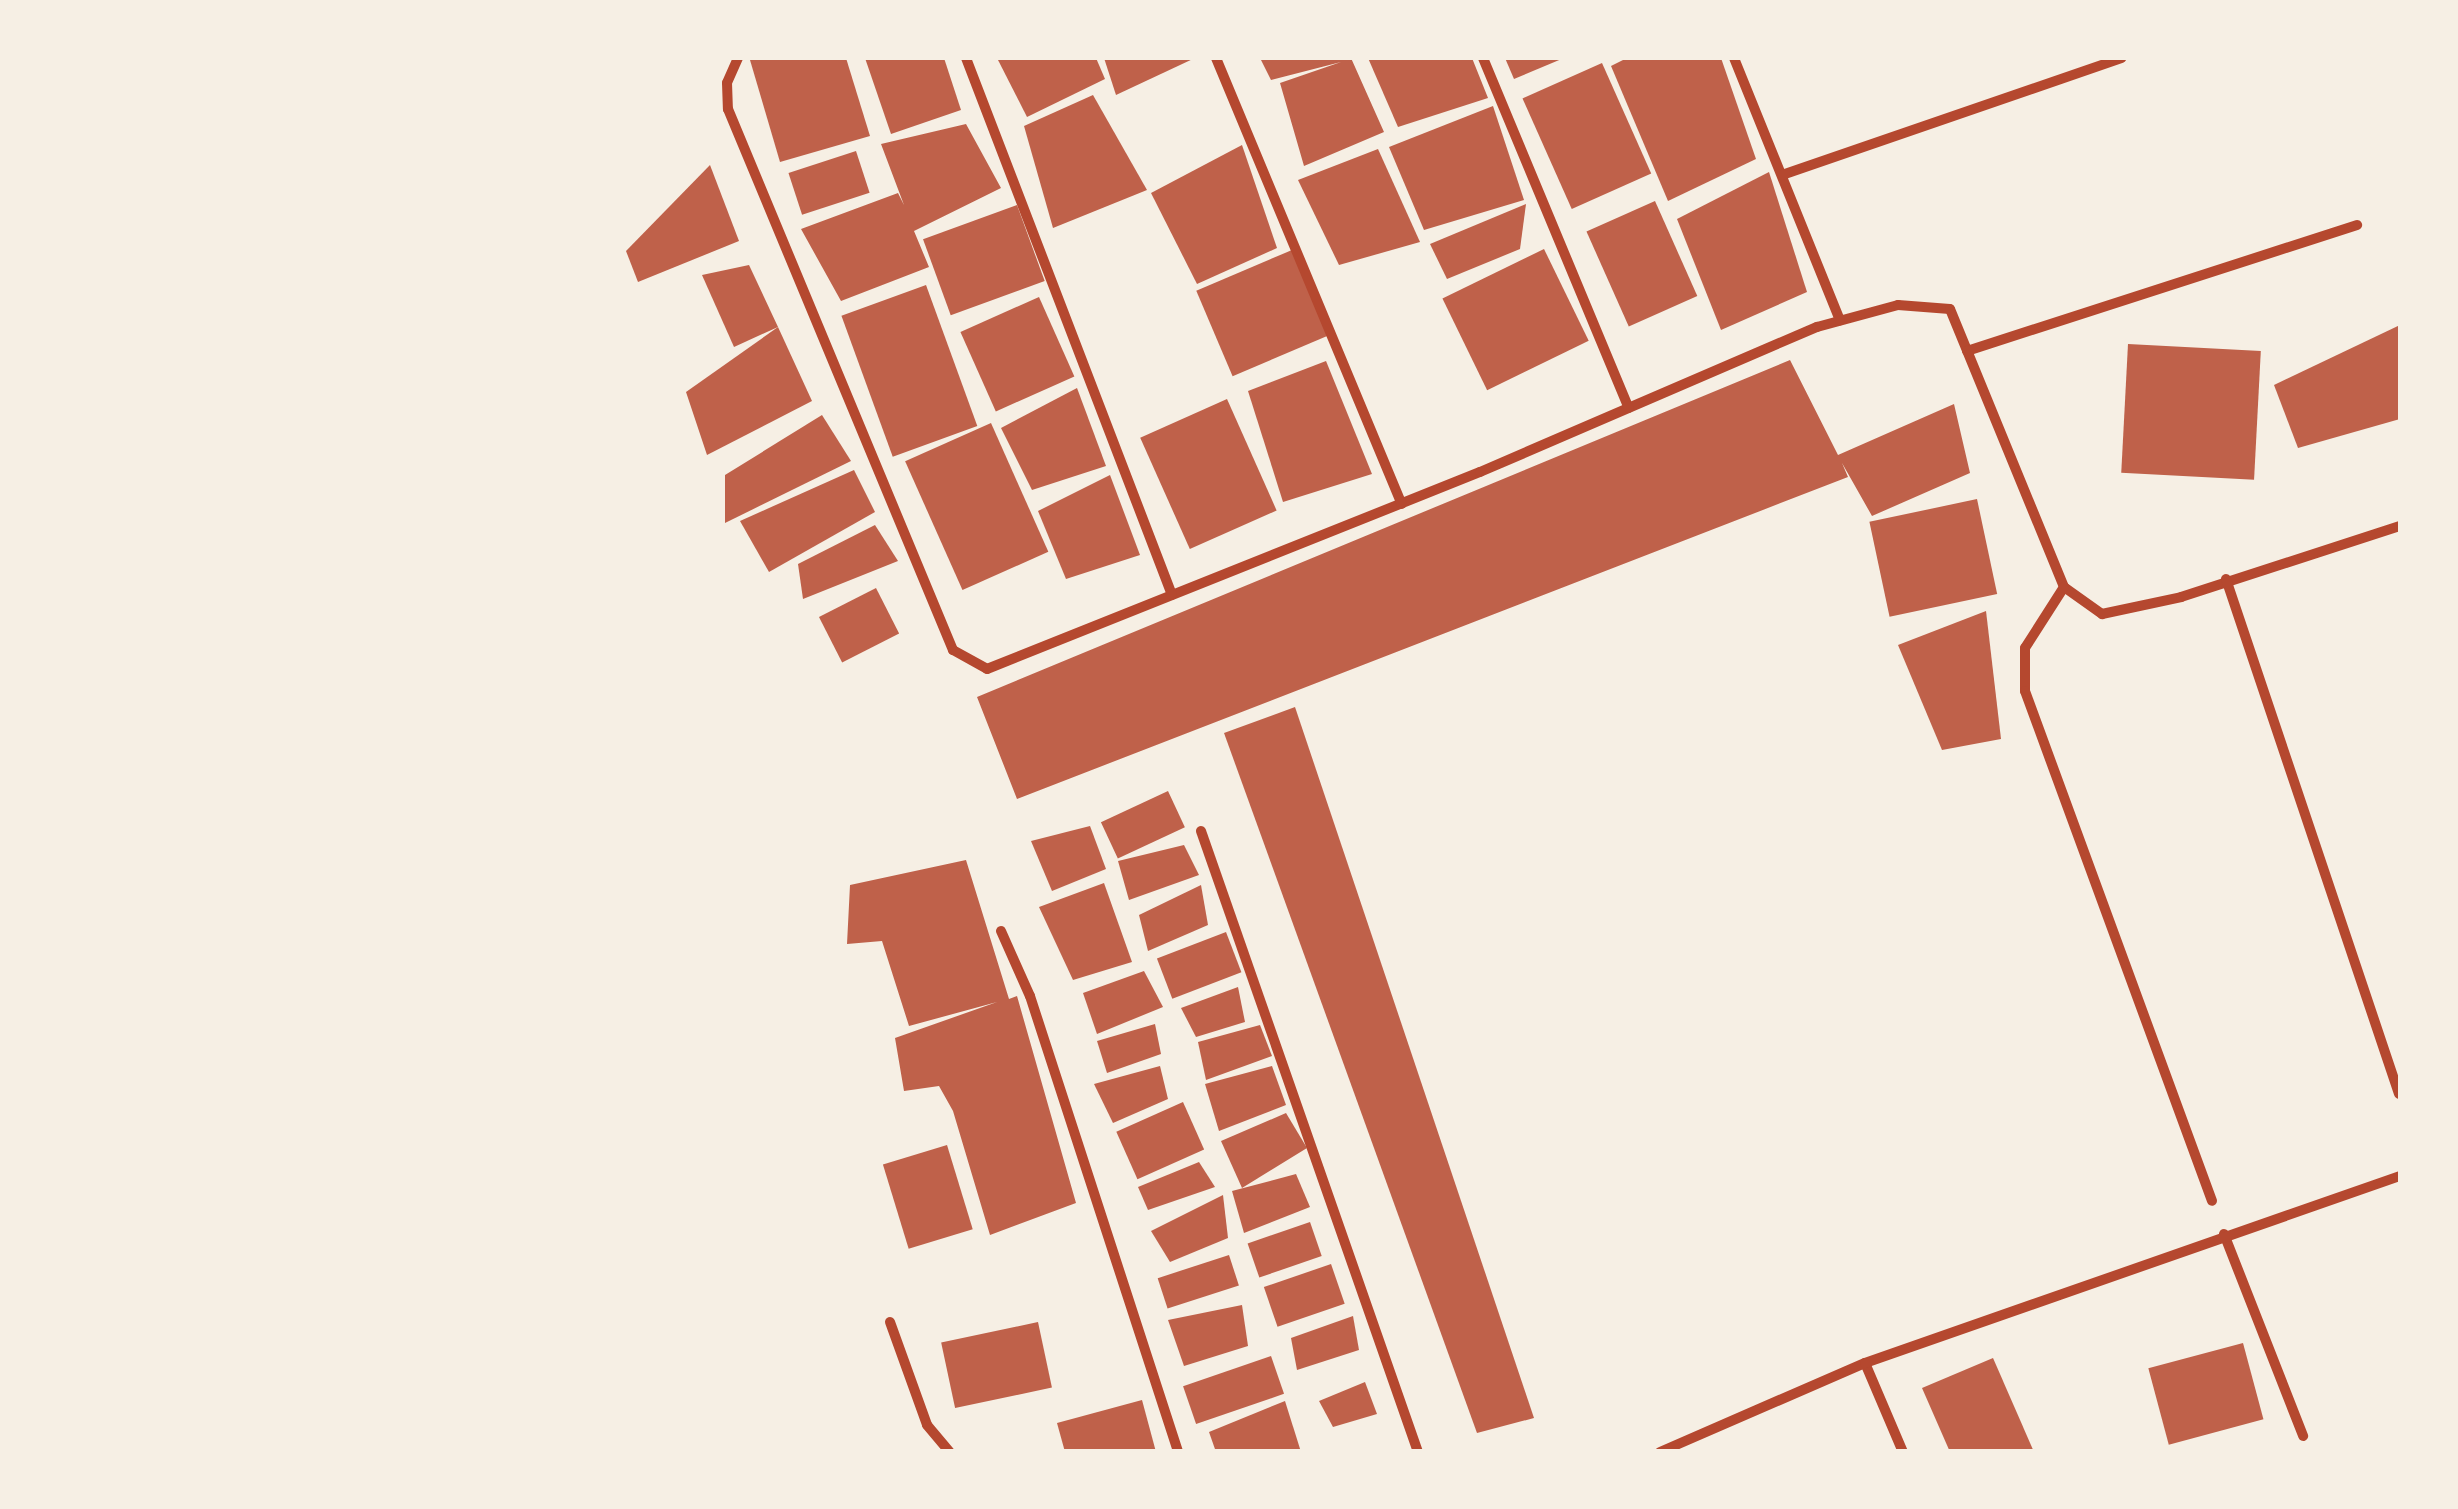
<!DOCTYPE html>
<html>
<head>
<meta charset="utf-8">
<style>
  body { margin:0 }
  #map { position:relative; width:2458px; height:1509px; overflow:hidden; background:#f6efe4; font-family:"Public Sans",sans-serif }
  div>[style] { position:absolute }
  .building>* { inset:0; background:#bf614a; transform-origin:0 0 }
  .minor>* { height:10px; margin:-5px; padding:0 5px; transform-origin:5px; border-radius:5px; background:#b5482f }
  span { translate:-50% -50%; white-space:nowrap; text-align:center; line-height:1.15; -webkit-text-stroke:8px #f6efe4; paint-order:stroke }
  .frame { position:absolute; inset:0; border:60px solid #f6efe4; pointer-events:none }
</style>
</head>
<body>
<div id="map">
  <div class="building">
    <div style="clip-path:polygon(759px 58px,846px 58px,870px 136px,780px 162px,750px 60px)"></div>
    <div style="clip-path:polygon(865px 58px,944px 58px,961px 110px,891px 134px)"></div>
    <div style="clip-path:polygon(997px 58px,1096px 58px,1105px 79px,1027px 117px)"></div>
    <div style="clip-path:polygon(1104px 58px,1195px 58px,1116px 95px)"></div>
    <div style="clip-path:polygon(1260px 58px,1351px 58px,1384px 132px,1304px 166px,1280px 83px,1341px 62px,1271px 80px)"></div>
    <div style="clip-path:polygon(1368px 58px,1472px 58px,1488px 98px,1398px 127px)"></div>
    <div style="clip-path:polygon(1505px 58px,1564px 58px,1514px 79px)"></div>
    <div style="clip-path:polygon(1627px 58px,1721px 58px,1756px 159px,1668px 201px,1611px 66px)"></div>
    <div style="left:1602px;top:63px;width:121px;height:87px;rotate:66deg"></div>
    <div style="clip-path:polygon(1093px 95px,1147px 190px,1053px 228px,1024px 126px)"></div>
    <div style="clip-path:polygon(1493px 106px,1524px 200px,1424px 230px,1389px 147px)"></div>
    <div style="clip-path:polygon(966px 124px,1001px 188px,914px 231px,929px 267px,841px 301px,801px 229px,898px 193px,904px 205px,881px 144px)"></div>
    <div style="clip-path:polygon(1242px 145px,1277px 248px,1197px 284px,1151px 193px)"></div>
    <div style="clip-path:polygon(1378px 149px,1420px 242px,1339px 265px,1298px 180px)"></div>
    <div style="left:856px;top:151px;width:44px;height:71px;rotate:72deg"></div>
    <div style="clip-path:polygon(710px 165px,739px 241px,638px 282px,626px 251px)"></div>
    <div style="clip-path:polygon(1769px 172px,1807px 292px,1721px 330px,1677px 219px)"></div>
    <div style="left:1655px;top:201px;width:104px;height:75px;rotate:66deg"></div>
    <div style="clip-path:polygon(1526px 204px,1520px 249px,1447px 279px,1430px 244px)"></div>
    <div style="left:1017px;top:205px;width:81px;height:100px;rotate:70deg"></div>
    <div style="left:1544px;top:249px;width:102px;height:113px;rotate:64deg"></div>
    <div style="left:1292px;top:250px;width:93px;height:104px;rotate:67deg"></div>
    <div style="clip-path:polygon(749px 265px,778px 327px,734px 347px,702px 275px)"></div>
    <div style="left:926px;top:285px;width:150px;height:90px;rotate:70deg"></div>
    <div style="left:1039px;top:297px;width:87px;height:86px;rotate:66deg"></div>
    <div style="clip-path:polygon(2400px 325px,2400px 419px,2298px 448px,2274px 385px)"></div>
    <div style="clip-path:polygon(778px 327px,812px 401px,707px 455px,686px 392px)"></div>
    <div style="left:2128px;top:344px;width:133px;height:129px;rotate:3deg"></div>
    <div style="clip-path:polygon(1790px 360px,1838px 455px,1954px 404px,1970px 473px,1872px 516px,1842px 463px,1848px 477px,1017px 799px,977px 697px)"></div>
    <div style="clip-path:polygon(1326px 361px,1372px 474px,1283px 502px,1248px 391px)"></div>
    <div style="clip-path:polygon(1077px 388px,1106px 466px,1032px 490px,1001px 428px)"></div>
    <div style="left:1227px;top:399px;width:122px;height:95px;rotate:66deg"></div>
    <div style="clip-path:polygon(822px 415px,851px 461px,725px 523px,725px 475px)"></div>
    <div style="left:991px;top:423px;width:141px;height:94px;rotate:66deg"></div>
    <div style="clip-path:polygon(854px 470px,875px 512px,769px 572px,740px 521px)"></div>
    <div style="clip-path:polygon(1110px 475px,1140px 555px,1066px 579px,1038px 511px)"></div>
    <div style="left:1977px;top:499px;width:97px;height:110px;rotate:78deg"></div>
    <div style="clip-path:polygon(875px 525px,898px 561px,803px 599px,798px 564px)"></div>
    <div style="left:876px;top:588px;width:51px;height:64px;rotate:63deg"></div>
    <div style="clip-path:polygon(1986px 611px,2001px 739px,1942px 750px,1898px 645px)"></div>
    <div style="clip-path:polygon(1295px 707px,1534px 1418px,1477px 1433px,1224px 733px)"></div>
    <div style="left:1168px;top:791px;width:40px;height:74px;rotate:65deg"></div>
    <div style="clip-path:polygon(1090px 826px,1106px 869px,1052px 891px,1031px 841px)"></div>
    <div style="clip-path:polygon(1184px 845px,1199px 875px,1129px 900px,1118px 861px)"></div>
    <div style="clip-path:polygon(966px 860px,1009px 999px,1017px 996px,1076px 1203px,990px 1235px,953px 1111px,939px 1086px,904px 1091px,895px 1038px,997px 1002px,909px 1026px,882px 941px,847px 944px,850px 885px)"></div>
    <div style="clip-path:polygon(1104px 883px,1132px 962px,1073px 980px,1039px 907px)"></div>
    <div style="clip-path:polygon(1201px 885px,1208px 925px,1148px 951px,1139px 915px)"></div>
    <div style="left:1226px;top:932px;width:43px;height:74px;rotate:69deg"></div>
    <div style="clip-path:polygon(1144px 971px,1163px 1007px,1097px 1034px,1083px 993px)"></div>
    <div style="clip-path:polygon(1238px 987px,1245px 1022px,1196px 1037px,1181px 1008px)"></div>
    <div style="clip-path:polygon(1155px 1024px,1161px 1054px,1107px 1073px,1097px 1041px)"></div>
    <div style="clip-path:polygon(1260px 1025px,1272px 1056px,1206px 1080px,1198px 1042px)"></div>
    <div style="clip-path:polygon(1160px 1066px,1168px 1099px,1113px 1123px,1094px 1084px)"></div>
    <div style="clip-path:polygon(1272px 1066px,1286px 1105px,1219px 1131px,1205px 1084px)"></div>
    <div style="left:1183px;top:1102px;width:52px;height:73px;rotate:66deg"></div>
    <div style="clip-path:polygon(1286px 1113px,1307px 1148px,1242px 1188px,1221px 1141px)"></div>
    <div style="left:947px;top:1145px;width:88px;height:67px;rotate:73deg"></div>
    <div style="clip-path:polygon(1199px 1162px,1215px 1187px,1148px 1210px,1138px 1187px)"></div>
    <div style="clip-path:polygon(1296px 1174px,1310px 1207px,1244px 1233px,1232px 1191px)"></div>
    <div style="clip-path:polygon(1223px 1195px,1228px 1238px,1170px 1262px,1151px 1231px)"></div>
    <div style="left:1310px;top:1222px;width:36px;height:66px;rotate:71deg"></div>
    <div style="left:1229px;top:1255px;width:32px;height:75px;rotate:72deg"></div>
    <div style="left:1331px;top:1264px;width:42px;height:71px;rotate:71deg"></div>
    <div style="clip-path:polygon(1242px 1305px,1248px 1346px,1184px 1366px,1168px 1320px)"></div>
    <div style="clip-path:polygon(1353px 1316px,1359px 1350px,1297px 1370px,1291px 1338px)"></div>
    <div style="left:1038px;top:1322px;width:67px;height:99px;rotate:78deg"></div>
    <div style="left:2243px;top:1343px;width:79px;height:98px;rotate:75deg"></div>
    <div style="left:1271px;top:1356px;width:40px;height:93px;rotate:71deg"></div>
    <div style="clip-path:polygon(1993px 1358px,2034px 1452px,1950px 1452px,1922px 1388px)"></div>
    <div style="clip-path:polygon(1365px 1382px,1377px 1414px,1333px 1427px,1319px 1401px)"></div>
    <div style="clip-path:polygon(1142px 1400px,1156px 1452px,1065px 1452px,1057px 1423px)"></div>
    <div style="clip-path:polygon(1285px 1401px,1301px 1452px,1216px 1452px,1209px 1432px)"></div>
  </div>
  <div class="minor">
    <div style="left:738px;top:58px;width:27px;rotate:114deg"></div>
    <div style="left:727px;top:83px;width:26px;rotate:88deg"></div>
    <div style="left:728px;top:109px;width:586px;rotate:67.42deg"></div>
    <div style="left:953px;top:650px;width:39px;rotate:29deg"></div>
    <div style="left:987px;top:669px;width:531px;rotate:-21.78deg"></div>
    <div style="left:1480px;top:472px;width:367px;rotate:-23.3deg"></div>
    <div style="left:1817px;top:327px;width:84px;rotate:-15.2deg"></div>
    <div style="left:1898px;top:305px;width:52px;rotate:4.4deg"></div>
    <div style="left:1950px;top:309px;width:300px;rotate:67.7deg"></div>
    <div style="left:2064px;top:587px;width:47px;rotate:35.4deg"></div>
    <div style="left:2102px;top:614px;width:81px;rotate:-12.1deg"></div>
    <div style="left:2181px;top:597px;width:230px;rotate:-18deg"></div>
    <div style="left:966px;top:58px;width:575px;rotate:69.01deg"></div>
    <div style="left:1216px;top:58px;width:483px;rotate:67.4deg"></div>
    <div style="left:1483px;top:58px;width:379px;rotate:67.4deg"></div>
    <div style="left:1734px;top:58px;width:283px;rotate:68deg"></div>
    <div style="left:1782px;top:175px;width:359px;rotate:-19deg"></div>
    <div style="left:1967px;top:351px;width:410px;rotate:-17.9deg"></div>
    <div style="left:2226px;top:579px;width:543px;rotate:71.43deg"></div>
    <div style="left:2064px;top:587px;width:72px;rotate:122.6deg"></div>
    <div style="left:2025px;top:648px;width:43px;rotate:90deg"></div>
    <div style="left:2025px;top:691px;width:543px;rotate:69.86deg"></div>
    <div style="left:1201px;top:831px;width:658px;rotate:70.74deg"></div>
    <div style="left:1001px;top:931px;width:71px;rotate:66deg"></div>
    <div style="left:1030px;top:996px;width:479px;rotate:72deg"></div>
    <div style="left:2224px;top:1234px;width:217px;rotate:68.6deg"></div>
    <div style="left:890px;top:1322px;width:109px;rotate:70.2deg"></div>
    <div style="left:927px;top:1425px;width:35px;rotate:50deg"></div>
    <div style="left:1865px;top:1363px;width:97px;rotate:66.9deg"></div>
    <div style="left:1660px;top:1452px;width:223px;rotate:-23.5deg"></div>
    <div style="left:1865px;top:1363px;width:567px;rotate:-19.27deg"></div>
  </div>
  <div class="frame"></div>
</div>
</body>
</html>
